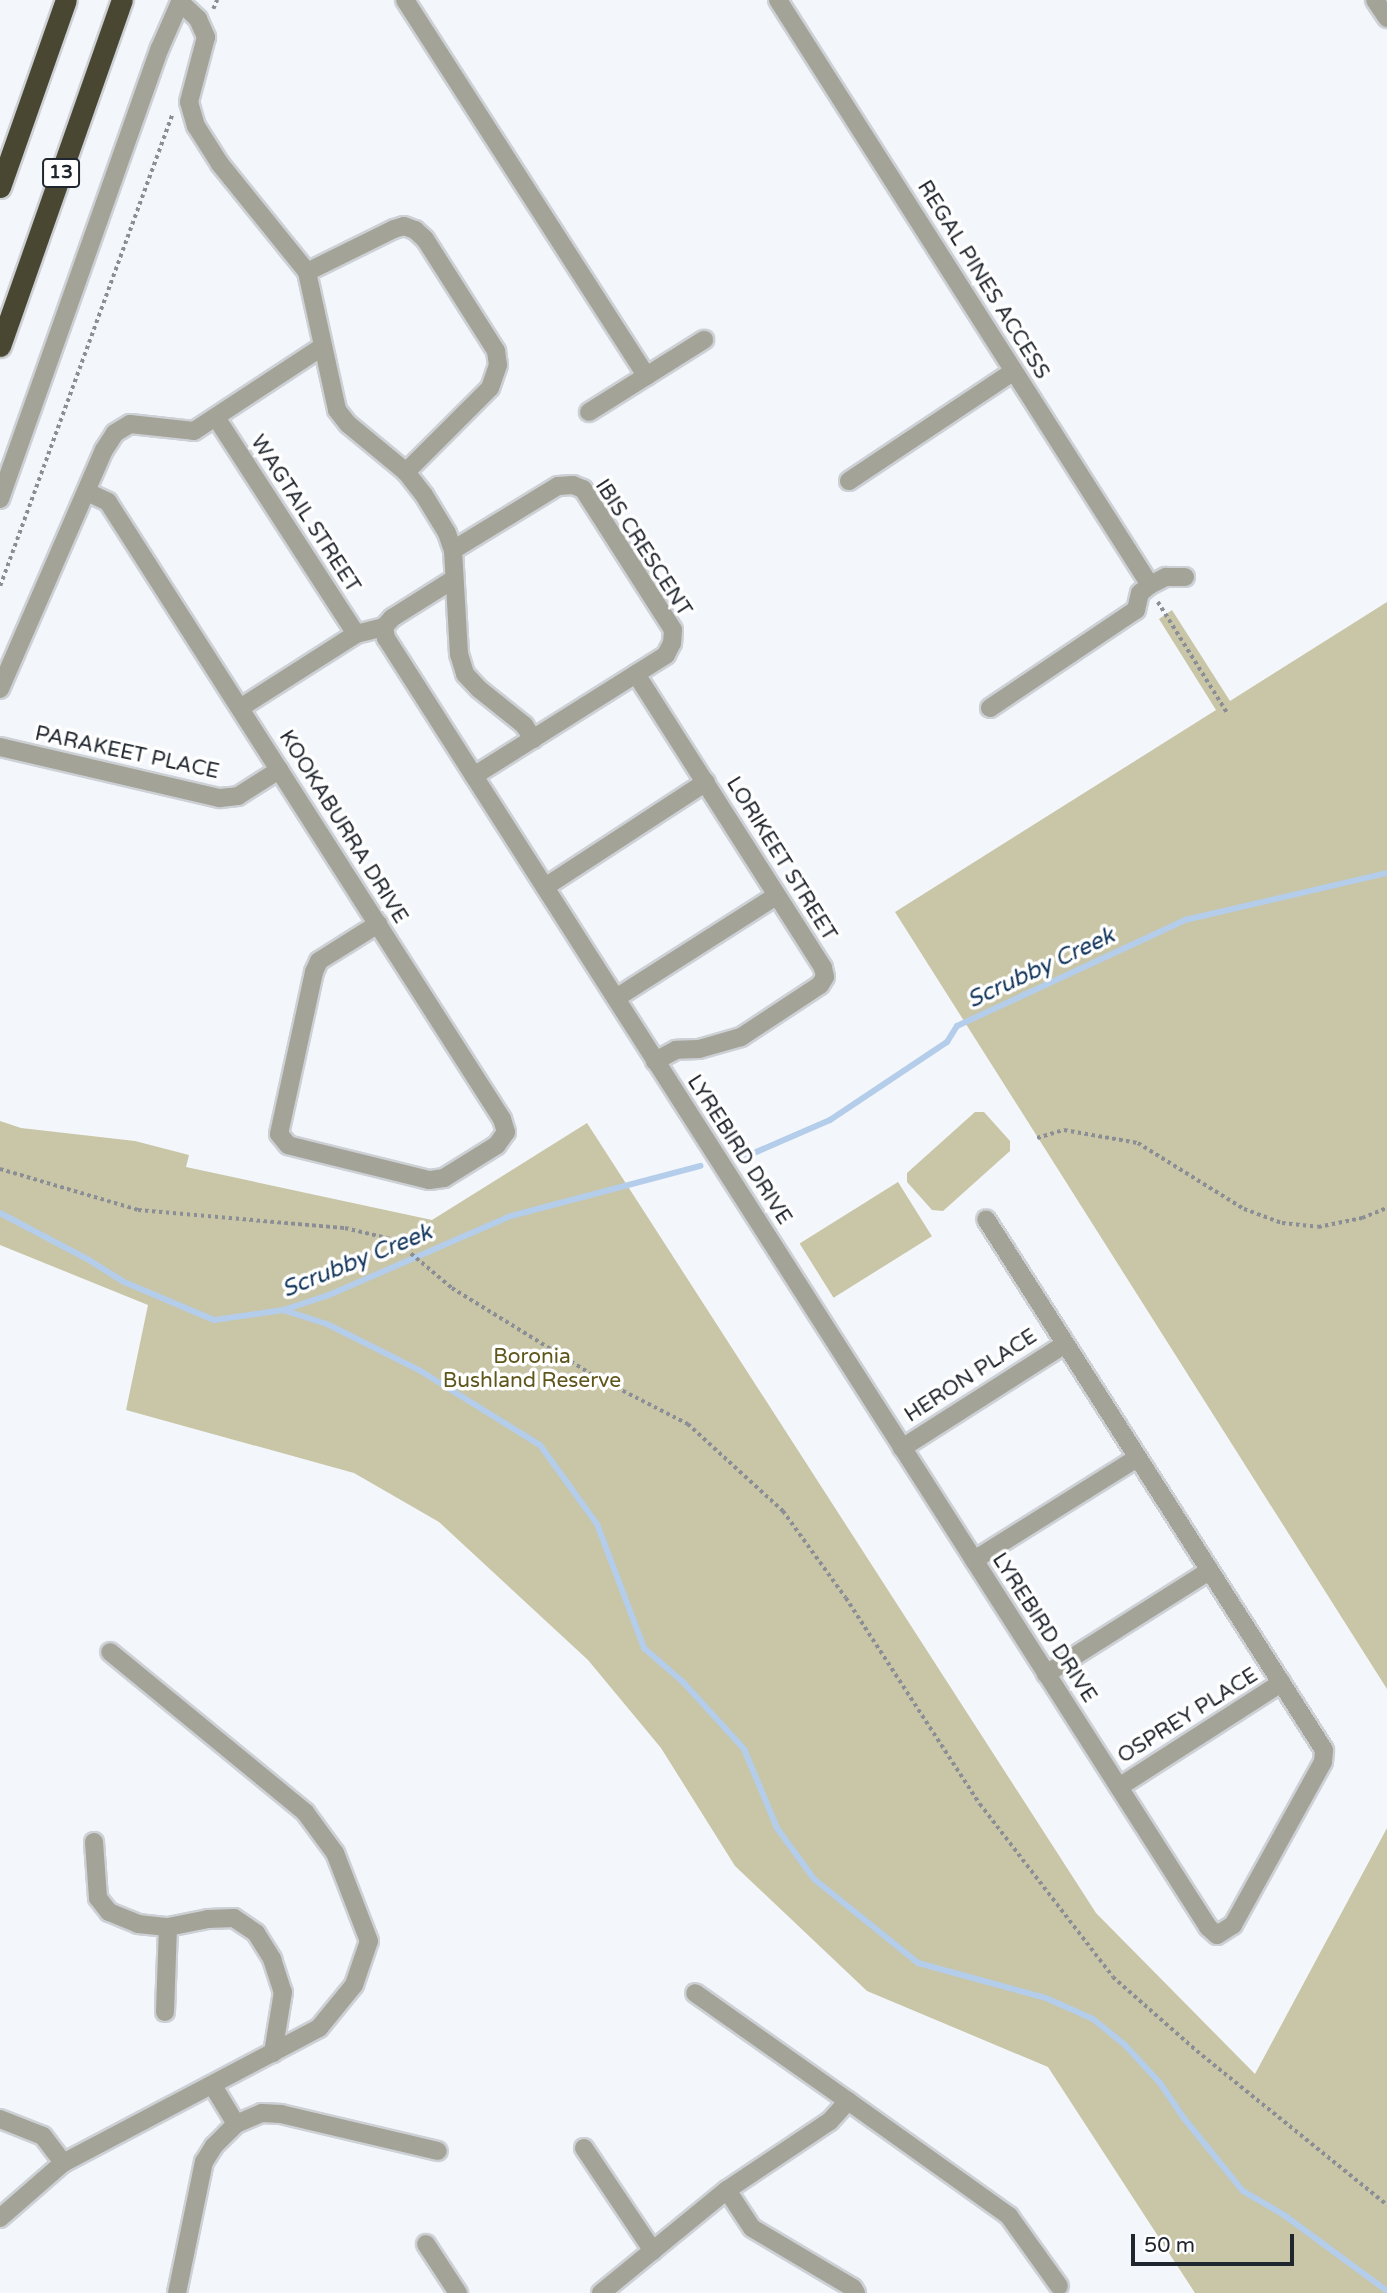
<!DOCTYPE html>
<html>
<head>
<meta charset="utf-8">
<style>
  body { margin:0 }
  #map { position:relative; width:1387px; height:2293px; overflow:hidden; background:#f3f7fb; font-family:"Varela Round",sans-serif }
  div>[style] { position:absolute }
  .green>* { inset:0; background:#c9c5a7; transform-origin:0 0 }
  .stream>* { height:6px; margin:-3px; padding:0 3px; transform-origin:3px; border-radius:3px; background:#b4cdea }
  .path>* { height:3.5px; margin-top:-1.75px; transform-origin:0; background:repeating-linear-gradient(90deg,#8b8f95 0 3.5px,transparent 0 7px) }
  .roads { filter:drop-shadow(2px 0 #cdd1d6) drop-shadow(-2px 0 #cdd1d6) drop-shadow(0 2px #cdd1d6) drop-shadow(0 -2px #cdd1d6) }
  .minor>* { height:18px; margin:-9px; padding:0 9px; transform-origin:9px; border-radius:9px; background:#a4a398 }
  .highway>* { height:21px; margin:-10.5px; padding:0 10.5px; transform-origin:10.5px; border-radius:10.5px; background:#494731 }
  span { translate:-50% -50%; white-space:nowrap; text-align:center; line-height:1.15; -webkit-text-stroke:7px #fff; paint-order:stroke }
  .shield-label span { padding:2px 5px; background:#fff; border:2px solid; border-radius:5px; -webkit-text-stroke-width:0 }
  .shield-label { font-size:19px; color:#20262e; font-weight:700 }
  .street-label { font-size:21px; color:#20262e }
  .park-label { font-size:21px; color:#5e561a }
  .water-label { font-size:23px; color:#12355b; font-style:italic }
  .scale { position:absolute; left:1131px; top:2234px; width:163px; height:32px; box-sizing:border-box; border:4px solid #20262e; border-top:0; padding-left:9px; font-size:21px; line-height:24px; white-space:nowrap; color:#20262e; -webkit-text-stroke:5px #fff; paint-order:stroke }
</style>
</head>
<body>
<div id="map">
  <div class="green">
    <div style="clip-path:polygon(1387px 602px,1387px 1689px,895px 912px,1216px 710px,1159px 619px,1172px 610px,1230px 701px)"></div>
    <div style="clip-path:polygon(975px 1112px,984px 1112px,1010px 1141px,1010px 1151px,943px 1211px,932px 1210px,907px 1182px,907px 1173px)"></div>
    <div style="clip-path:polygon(0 1121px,21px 1128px,135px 1141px,189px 1155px,186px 1167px,432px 1220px,587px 1123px,1096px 1913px,1255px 2074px,1387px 1828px,1387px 2293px,1195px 2293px,1048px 2067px,867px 1991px,735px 1866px,661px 1748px,588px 1660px,439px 1522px,354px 1473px,126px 1410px,148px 1305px,0 1245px)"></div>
    <div style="left:898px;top:1182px;width:64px;height:116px;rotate:58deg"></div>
  </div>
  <div class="stream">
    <div style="left:740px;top:1159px;width:98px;rotate:-23.4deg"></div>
    <div style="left:830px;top:1120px;width:141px;rotate:-33.7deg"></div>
    <div style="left:947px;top:1042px;width:19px;rotate:-58deg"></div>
    <div style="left:957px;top:1026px;width:251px;rotate:-24.9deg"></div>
    <div style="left:1185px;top:920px;width:207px;rotate:-13.1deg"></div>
    <div style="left:0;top:1213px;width:101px;rotate:27.8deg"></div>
    <div style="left:89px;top:1260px;width:41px;rotate:32.2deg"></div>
    <div style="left:124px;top:1282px;width:98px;rotate:22.9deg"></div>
    <div style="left:214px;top:1320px;width:70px;rotate:-8.2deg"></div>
    <div style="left:283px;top:1310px;width:48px;rotate:-18.1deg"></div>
    <div style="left:329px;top:1295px;width:198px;rotate:-23.5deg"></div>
    <div style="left:511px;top:1216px;width:196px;rotate:-14.8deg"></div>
    <div style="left:283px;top:1310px;width:46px;rotate:17.7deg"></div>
    <div style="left:327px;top:1324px;width:103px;rotate:26.6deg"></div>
    <div style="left:419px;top:1370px;width:142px;rotate:31.8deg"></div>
    <div style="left:540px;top:1445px;width:97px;rotate:54.2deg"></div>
    <div style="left:597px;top:1524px;width:133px;rotate:69.2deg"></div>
    <div style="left:644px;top:1648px;width:52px;rotate:41.1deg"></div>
    <div style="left:683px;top:1682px;width:91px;rotate:47.7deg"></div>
    <div style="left:744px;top:1749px;width:86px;rotate:67.3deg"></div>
    <div style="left:777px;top:1828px;width:63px;rotate:54deg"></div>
    <div style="left:814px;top:1879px;width:134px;rotate:38.9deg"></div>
    <div style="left:918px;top:1963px;width:133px;rotate:15.3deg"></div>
    <div style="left:1046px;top:1998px;width:51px;rotate:24.1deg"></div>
    <div style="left:1093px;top:2019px;width:41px;rotate:39.1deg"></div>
    <div style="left:1125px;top:2045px;width:52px;rotate:47.4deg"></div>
    <div style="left:1160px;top:2083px;width:41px;rotate:55.9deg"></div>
    <div style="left:1183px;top:2117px;width:95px;rotate:51deg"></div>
    <div style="left:1243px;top:2191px;width:48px;rotate:30.3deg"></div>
    <div style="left:1284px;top:2215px;width:128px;rotate:36.4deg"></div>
  </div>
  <div class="path">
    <div style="left:213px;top:9px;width:10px;rotate:-66deg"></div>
    <div style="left:0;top:586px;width:501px;rotate:-69.94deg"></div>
    <div style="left:1158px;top:602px;width:132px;rotate:58deg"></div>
    <div style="left:1037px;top:1138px;width:28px;rotate:-17deg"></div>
    <div style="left:1064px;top:1130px;width:75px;rotate:10deg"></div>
    <div style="left:1138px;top:1143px;width:125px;rotate:31.9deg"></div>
    <div style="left:1244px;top:1209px;width:40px;rotate:20.2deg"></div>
    <div style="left:1282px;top:1223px;width:36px;rotate:6deg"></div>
    <div style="left:1318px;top:1227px;width:45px;rotate:-11.6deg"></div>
    <div style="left:1362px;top:1218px;width:27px;rotate:-22deg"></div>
    <div style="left:0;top:1169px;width:144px;rotate:16.5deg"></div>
    <div style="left:138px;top:1210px;width:208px;rotate:5deg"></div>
    <div style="left:345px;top:1228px;width:51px;rotate:13.5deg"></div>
    <div style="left:395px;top:1240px;width:75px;rotate:40.1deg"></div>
    <div style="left:452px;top:1288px;width:172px;rotate:31.7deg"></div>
    <div style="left:598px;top:1378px;width:101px;rotate:27.1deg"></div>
    <div style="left:688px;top:1424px;width:129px;rotate:42.5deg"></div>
    <div style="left:783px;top:1511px;width:107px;rotate:54.1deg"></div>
    <div style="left:846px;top:1598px;width:246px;rotate:57deg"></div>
    <div style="left:980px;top:1804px;width:218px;rotate:52.4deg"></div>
    <div style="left:1113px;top:1977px;width:112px;rotate:41.4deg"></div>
    <div style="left:1197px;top:2051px;width:245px;rotate:39deg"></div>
  </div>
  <div class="roads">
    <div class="minor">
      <div style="left:405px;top:0;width:447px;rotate:57.3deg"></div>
      <div style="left:778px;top:0;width:693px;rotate:57.55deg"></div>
      <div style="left:1375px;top:0;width:22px;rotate:56deg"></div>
      <div style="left:180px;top:2px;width:25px;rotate:43deg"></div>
      <div style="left:198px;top:19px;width:20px;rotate:66deg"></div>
      <div style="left:206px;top:37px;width:67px;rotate:104.7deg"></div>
      <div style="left:189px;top:102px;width:25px;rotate:74deg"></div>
      <div style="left:196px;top:126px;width:45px;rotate:57.7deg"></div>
      <div style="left:220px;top:164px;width:139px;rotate:51.1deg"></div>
      <div style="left:307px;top:272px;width:141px;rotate:77.7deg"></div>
      <div style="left:337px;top:410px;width:18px;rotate:52deg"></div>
      <div style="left:348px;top:424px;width:75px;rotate:39.6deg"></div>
      <div style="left:406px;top:472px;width:29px;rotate:52deg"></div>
      <div style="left:424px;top:495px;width:44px;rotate:58.8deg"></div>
      <div style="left:447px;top:533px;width:18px;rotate:71deg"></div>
      <div style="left:453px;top:550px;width:104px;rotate:86.7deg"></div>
      <div style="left:459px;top:654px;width:21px;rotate:73deg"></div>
      <div style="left:465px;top:674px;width:21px;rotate:47deg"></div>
      <div style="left:479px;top:689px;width:58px;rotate:38.7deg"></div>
      <div style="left:524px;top:725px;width:17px;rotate:57deg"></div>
      <div style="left:307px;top:272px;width:97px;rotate:-26.3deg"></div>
      <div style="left:394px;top:229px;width:10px;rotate:-17deg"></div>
      <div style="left:404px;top:226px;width:12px;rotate:20deg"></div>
      <div style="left:415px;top:230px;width:13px;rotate:42deg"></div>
      <div style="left:425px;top:239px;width:133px;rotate:57.6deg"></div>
      <div style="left:496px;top:351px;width:14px;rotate:82deg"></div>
      <div style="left:498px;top:365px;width:24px;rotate:109deg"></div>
      <div style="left:490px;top:388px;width:119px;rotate:135deg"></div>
      <div style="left:589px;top:412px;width:136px;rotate:-32.1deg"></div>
      <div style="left:217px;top:419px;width:256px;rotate:57.1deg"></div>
      <div style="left:849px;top:481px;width:198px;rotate:-33.7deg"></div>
      <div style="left:87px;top:492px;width:23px;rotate:25deg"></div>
      <div style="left:108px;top:502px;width:732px;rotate:57.44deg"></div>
      <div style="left:502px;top:1119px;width:14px;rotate:73deg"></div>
      <div style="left:506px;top:1132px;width:16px;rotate:125deg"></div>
      <div style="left:497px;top:1145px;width:62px;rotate:148.1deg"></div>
      <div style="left:444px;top:1178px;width:15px;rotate:172deg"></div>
      <div style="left:429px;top:1180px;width:145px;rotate:-166.1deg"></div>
      <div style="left:288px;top:1145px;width:14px;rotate:-129deg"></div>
      <div style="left:279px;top:1134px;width:166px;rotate:-77.8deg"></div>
      <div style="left:314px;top:972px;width:12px;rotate:-66deg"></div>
      <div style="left:319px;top:961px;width:70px;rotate:-32.1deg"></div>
      <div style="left:0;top:499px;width:479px;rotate:-70.5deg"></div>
      <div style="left:160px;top:48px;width:52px;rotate:-66.4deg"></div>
      <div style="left:453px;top:550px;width:123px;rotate:-31.4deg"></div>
      <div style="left:558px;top:486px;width:15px;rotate:-4deg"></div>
      <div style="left:573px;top:485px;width:11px;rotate:22deg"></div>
      <div style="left:583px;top:489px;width:167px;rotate:57.4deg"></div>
      <div style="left:673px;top:630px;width:13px;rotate:94deg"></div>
      <div style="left:672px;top:643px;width:13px;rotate:117deg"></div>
      <div style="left:666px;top:655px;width:227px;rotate:147.8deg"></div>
      <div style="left:384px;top:627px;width:11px;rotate:80deg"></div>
      <div style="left:386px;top:638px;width:1529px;rotate:57.47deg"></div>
      <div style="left:1208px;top:1927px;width:12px;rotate:42deg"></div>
      <div style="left:1217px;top:1935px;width:19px;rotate:-32deg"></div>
      <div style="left:1233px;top:1925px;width:186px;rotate:-61.1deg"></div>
      <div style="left:1323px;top:1762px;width:12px;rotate:-85deg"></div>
      <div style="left:1324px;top:1750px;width:629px;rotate:-122.48deg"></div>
      <div style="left:636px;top:674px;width:348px;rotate:57.5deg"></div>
      <div style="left:823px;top:968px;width:9px;rotate:77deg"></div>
      <div style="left:825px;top:977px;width:9px;rotate:122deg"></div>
      <div style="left:820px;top:985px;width:95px;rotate:146.6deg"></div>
      <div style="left:741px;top:1037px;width:44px;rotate:164.1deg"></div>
      <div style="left:699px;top:1049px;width:23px;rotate:178deg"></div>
      <div style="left:676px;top:1050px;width:24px;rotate:152deg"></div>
      <div style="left:0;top:689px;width:261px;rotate:-66.5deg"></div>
      <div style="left:104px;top:450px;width:20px;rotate:-57deg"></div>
      <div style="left:115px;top:433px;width:17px;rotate:-31deg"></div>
      <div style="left:130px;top:424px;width:64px;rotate:6.2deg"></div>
      <div style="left:194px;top:431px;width:153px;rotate:-33.3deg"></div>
      <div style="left:240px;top:708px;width:138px;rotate:-32.5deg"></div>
      <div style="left:356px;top:634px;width:29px;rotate:-14deg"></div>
      <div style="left:384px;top:627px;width:12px;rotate:-48deg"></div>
      <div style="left:392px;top:618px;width:73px;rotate:-32.2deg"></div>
      <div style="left:990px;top:708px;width:176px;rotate:-33.9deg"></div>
      <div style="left:1136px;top:610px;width:17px;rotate:-77deg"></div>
      <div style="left:1140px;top:593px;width:13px;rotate:-39deg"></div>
      <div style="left:1150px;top:585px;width:18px;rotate:-27deg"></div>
      <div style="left:1166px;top:577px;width:19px"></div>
      <div style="left:0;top:747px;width:226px;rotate:13.1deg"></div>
      <div style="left:220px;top:798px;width:18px;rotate:-6deg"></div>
      <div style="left:238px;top:796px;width:49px;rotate:-32.4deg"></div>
      <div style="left:545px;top:887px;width:192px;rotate:-33.1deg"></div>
      <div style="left:616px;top:998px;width:190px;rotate:-32.5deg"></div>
      <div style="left:902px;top:1448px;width:193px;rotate:-32.5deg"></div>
      <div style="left:974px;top:1560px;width:192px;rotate:-32deg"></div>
      <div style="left:1046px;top:1674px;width:193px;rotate:-32.3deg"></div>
      <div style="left:1119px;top:1787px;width:193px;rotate:-32.7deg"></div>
      <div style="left:94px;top:1842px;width:56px;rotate:85.9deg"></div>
      <div style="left:98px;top:1898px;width:18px;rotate:52deg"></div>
      <div style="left:109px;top:1912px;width:31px;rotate:22deg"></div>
      <div style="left:138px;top:1924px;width:30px;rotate:6deg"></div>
      <div style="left:168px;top:1927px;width:41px;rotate:-11.3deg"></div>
      <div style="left:208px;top:1919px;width:26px;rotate:-2deg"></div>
      <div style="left:234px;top:1918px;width:27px;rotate:34deg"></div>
      <div style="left:256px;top:1933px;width:31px;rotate:58deg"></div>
      <div style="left:272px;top:1959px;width:35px;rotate:72deg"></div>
      <div style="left:283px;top:1992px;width:62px;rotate:99.3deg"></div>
      <div style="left:165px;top:2012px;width:85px;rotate:-88deg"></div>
      <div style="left:213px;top:2086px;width:44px;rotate:58.8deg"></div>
      <div style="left:848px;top:2101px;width:198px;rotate:35.5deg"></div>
      <div style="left:1009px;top:2216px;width:86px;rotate:54.5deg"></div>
      <div style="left:0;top:2119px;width:46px;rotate:21.6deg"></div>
      <div style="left:43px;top:2136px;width:34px;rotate:53deg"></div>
      <div style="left:584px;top:2148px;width:124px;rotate:56.2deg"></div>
      <div style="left:727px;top:2190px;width:45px;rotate:56.7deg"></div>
      <div style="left:752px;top:2228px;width:117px;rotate:30.7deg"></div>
      <div style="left:853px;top:2288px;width:6px;rotate:59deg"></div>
      <div style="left:0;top:2218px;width:84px;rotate:-41.1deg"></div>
      <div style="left:63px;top:2163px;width:289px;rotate:-27.8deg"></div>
      <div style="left:319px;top:2028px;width:55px;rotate:-50.9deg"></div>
      <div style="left:354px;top:1985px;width:46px;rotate:-71.2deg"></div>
      <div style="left:369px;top:1941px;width:94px;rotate:-111.1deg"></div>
      <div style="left:335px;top:1853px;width:51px;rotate:-126.2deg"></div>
      <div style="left:305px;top:1812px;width:252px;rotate:-140.6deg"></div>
      <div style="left:426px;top:2244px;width:59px;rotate:56.9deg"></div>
      <div style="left:177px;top:2293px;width:134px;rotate:-78.4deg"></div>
      <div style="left:204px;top:2162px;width:19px;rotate:-58deg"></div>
      <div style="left:214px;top:2146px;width:31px;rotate:-45deg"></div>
      <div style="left:236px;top:2124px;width:28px;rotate:-23deg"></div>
      <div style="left:262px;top:2113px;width:19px;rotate:3deg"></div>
      <div style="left:281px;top:2114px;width:161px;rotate:13.3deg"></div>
      <div style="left:601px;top:2293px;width:163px;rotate:-39.3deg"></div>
      <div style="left:727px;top:2190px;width:124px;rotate:-33.8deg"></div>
      <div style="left:830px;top:2121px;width:27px;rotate:-48deg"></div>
      <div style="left:848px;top:2101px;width:187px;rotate:-144.8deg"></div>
    </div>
    <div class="highway">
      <div style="left:0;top:187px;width:198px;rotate:-70.6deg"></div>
      <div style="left:0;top:346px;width:367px;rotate:-70.6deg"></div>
    </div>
  </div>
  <div class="shield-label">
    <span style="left:61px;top:173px">13</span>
  </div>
  <div class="street-label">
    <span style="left:983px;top:280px;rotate:58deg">REGAL PINES ACCESS</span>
    <span style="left:305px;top:514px;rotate:57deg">WAGTAIL STREET</span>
    <span style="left:643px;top:548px;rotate:57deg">IBIS CRESCENT</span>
    <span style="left:127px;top:753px;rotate:12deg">PARAKEET PLACE</span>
    <span style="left:343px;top:827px;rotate:58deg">KOOKABURRA DRIVE</span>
    <span style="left:781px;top:859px;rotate:58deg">LORIKEET STREET</span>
    <span style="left:739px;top:1150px;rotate:57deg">LYREBIRD DRIVE</span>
    <span style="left:971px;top:1376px;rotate:-33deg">HERON PLACE</span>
    <span style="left:1044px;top:1628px;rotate:57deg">LYREBIRD DRIVE</span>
    <span style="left:1188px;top:1716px;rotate:-32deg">OSPREY PLACE</span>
  </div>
  <div class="park-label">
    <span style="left:532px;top:1369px">Boronia<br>Bushland Reserve</span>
  </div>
  <div class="water-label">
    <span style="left:1041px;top:968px;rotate:-25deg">Scrubby Creek</span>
    <span style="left:357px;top:1261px;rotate:-22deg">Scrubby Creek</span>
  </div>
  <div class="scale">50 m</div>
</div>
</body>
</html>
